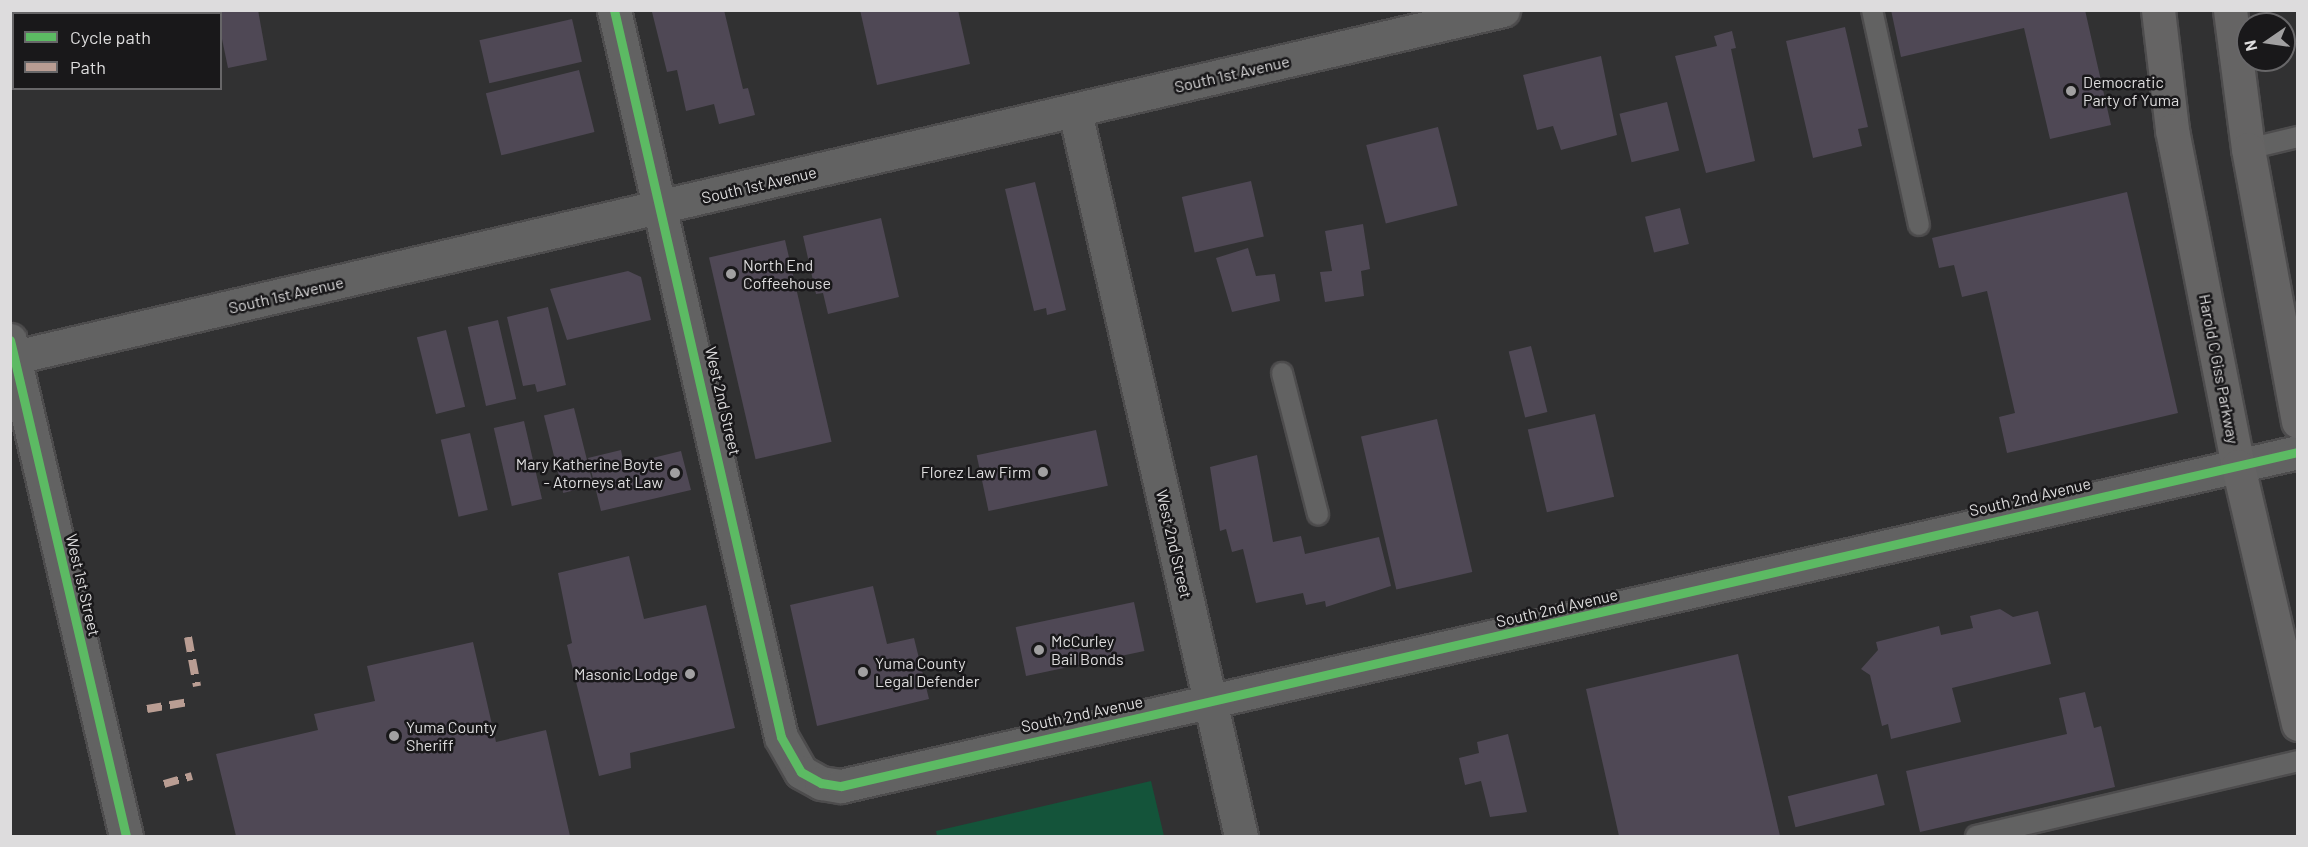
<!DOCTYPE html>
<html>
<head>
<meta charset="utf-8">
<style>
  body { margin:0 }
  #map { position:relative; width:2308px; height:847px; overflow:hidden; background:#313132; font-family:Barlow,sans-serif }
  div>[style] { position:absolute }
  .green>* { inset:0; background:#14543a }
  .building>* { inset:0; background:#4f4855; transform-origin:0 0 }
  .roads { filter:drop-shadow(2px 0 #4d4c4d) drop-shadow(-2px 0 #4d4c4d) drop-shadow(0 2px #4d4c4d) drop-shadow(0 -2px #4d4c4d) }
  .service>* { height:20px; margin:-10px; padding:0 10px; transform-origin:10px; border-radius:10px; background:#626262 }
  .minor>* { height:33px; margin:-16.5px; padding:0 16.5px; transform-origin:16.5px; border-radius:16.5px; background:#626262 }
  .tertiary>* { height:33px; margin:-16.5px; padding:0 16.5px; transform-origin:16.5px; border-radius:16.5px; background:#626262 }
  .secondary>* { height:33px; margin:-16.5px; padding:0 16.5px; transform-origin:16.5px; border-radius:16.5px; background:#656464 }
  .quiet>* { height:8px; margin-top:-4px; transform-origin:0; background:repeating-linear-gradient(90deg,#b99d93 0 15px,transparent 0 23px) }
  .cycleway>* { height:9px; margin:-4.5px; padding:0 4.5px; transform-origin:4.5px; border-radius:4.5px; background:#5cba63 }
  .dots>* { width:16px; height:16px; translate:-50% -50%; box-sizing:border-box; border:3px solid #19181a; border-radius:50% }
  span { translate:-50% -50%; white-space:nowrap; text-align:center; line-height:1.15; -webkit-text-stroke:5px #19181a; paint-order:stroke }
  .street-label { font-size:16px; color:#dddcdd }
  .poi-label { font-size:16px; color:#dddcdd }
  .left { translate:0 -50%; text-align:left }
  .right { translate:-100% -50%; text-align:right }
  .frame { position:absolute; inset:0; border:12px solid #dddcdd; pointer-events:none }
  .legend { position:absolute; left:12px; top:12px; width:210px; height:78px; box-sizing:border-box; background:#19181a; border:2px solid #676668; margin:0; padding:8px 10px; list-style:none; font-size:18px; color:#dddcdd }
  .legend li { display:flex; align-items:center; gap:12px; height:30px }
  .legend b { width:30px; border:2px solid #676668 }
  .north { position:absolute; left:2236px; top:12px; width:60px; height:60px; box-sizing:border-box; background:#19181a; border:2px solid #676668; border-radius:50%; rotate:257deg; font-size:16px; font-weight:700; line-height:24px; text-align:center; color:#dddcdd }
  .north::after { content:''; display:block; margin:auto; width:21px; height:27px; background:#a1a0a1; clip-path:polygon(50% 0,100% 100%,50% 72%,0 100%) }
</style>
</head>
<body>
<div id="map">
  <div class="green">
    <div style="clip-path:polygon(1151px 781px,1164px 836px,937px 836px,936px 831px)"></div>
  </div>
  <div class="building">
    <div style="clip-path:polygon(216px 10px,258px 10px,267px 60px,228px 68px)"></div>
    <div style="clip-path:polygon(724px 10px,743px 89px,748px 88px,755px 115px,719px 124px,714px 104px,686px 111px,677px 70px,667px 72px,652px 12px)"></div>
    <div style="clip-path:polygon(860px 10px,958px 10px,970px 64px,877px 85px)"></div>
    <div style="clip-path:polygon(1891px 10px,2085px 10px,2111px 125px,2050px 139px,2024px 28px,1901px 57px)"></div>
    <div style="left:572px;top:19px;width:44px;height:95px;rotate:77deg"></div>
    <div style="clip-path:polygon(1845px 27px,1868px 127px,1858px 129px,1862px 146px,1813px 158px,1786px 41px)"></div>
    <div style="clip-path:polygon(1732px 31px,1736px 48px,1731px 49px,1755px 161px,1706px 173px,1675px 56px,1717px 46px,1714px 36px)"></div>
    <div style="clip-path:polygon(1601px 56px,1617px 135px,1561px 150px,1553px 126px,1537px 130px,1523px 75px)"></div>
    <div style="left:579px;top:70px;width:64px;height:96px;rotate:76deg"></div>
    <div style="left:1667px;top:102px;width:50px;height:49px;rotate:76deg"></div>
    <div style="left:1438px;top:127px;width:81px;height:74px;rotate:76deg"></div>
    <div style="left:1251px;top:181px;width:57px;height:71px;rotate:77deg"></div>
    <div style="clip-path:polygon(1035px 182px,1066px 310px,1047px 315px,1046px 308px,1034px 311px,1005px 189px)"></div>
    <div style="clip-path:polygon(2127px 192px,2178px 413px,2007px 453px,1999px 417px,2015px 413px,1987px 291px,1962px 297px,1954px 265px,1939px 268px,1932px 238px)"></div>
    <div style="left:1680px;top:208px;width:37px;height:36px;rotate:76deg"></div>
    <div style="clip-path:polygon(881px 218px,899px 297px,828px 314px,823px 293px,816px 294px,803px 236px)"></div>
    <div style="clip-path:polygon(1363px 224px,1370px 269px,1361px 271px,1364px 296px,1325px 302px,1320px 272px,1332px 271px,1325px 231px)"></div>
    <div style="left:785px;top:240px;width:207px;height:78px;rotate:77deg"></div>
    <div style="clip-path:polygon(1248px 248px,1256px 276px,1275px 274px,1280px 301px,1232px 312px,1216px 258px)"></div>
    <div style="clip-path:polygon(628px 271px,641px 277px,651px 320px,567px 340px,550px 289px)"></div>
    <div style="clip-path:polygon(548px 307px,566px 385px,537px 392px,535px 384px,523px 386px,507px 317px)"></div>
    <div style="left:498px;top:320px;width:81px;height:31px;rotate:77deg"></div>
    <div style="left:446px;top:330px;width:79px;height:30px;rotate:76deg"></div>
    <div style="left:1531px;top:346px;width:68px;height:23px;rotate:76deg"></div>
    <div style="left:574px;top:408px;width:80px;height:31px;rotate:76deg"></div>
    <div style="left:1595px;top:414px;width:85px;height:69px;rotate:77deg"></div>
    <div style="left:1437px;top:419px;width:157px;height:78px;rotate:77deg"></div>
    <div style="left:524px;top:421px;width:80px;height:31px;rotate:77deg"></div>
    <div style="left:1096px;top:430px;width:57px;height:122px;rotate:78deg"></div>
    <div style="left:470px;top:433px;width:79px;height:30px;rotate:77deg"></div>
    <div style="clip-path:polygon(621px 450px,624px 465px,681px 451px,691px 490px,601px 511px,588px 458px)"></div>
    <div style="clip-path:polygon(1257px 455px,1273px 542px,1301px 536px,1305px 554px,1379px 537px,1391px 586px,1326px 607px,1325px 601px,1306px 605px,1303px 593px,1256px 603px,1243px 549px,1232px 552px,1226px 529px,1220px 531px,1210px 467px)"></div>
    <div style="clip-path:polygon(629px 556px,644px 619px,706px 605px,735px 728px,630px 753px,631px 768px,599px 776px,567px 645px,572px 643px,558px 573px)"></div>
    <div style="clip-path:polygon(873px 586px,887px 644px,914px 638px,929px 699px,817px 726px,790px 605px)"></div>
    <div style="left:1134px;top:602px;width:50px;height:121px;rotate:78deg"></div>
    <div style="clip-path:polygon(2000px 609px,2013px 617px,2038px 611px,2051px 664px,1952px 688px,1961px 722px,1891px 739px,1888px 724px,1882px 726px,1870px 675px,1861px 669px,1878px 650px,1876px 642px,1939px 626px,1941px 635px,1973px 628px,1970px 616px)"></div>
    <div style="clip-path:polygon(473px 642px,496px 742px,546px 730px,570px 836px,236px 836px,216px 754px,318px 730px,314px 714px,375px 701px,367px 666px)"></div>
    <div style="clip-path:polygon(1738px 654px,1780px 836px,1619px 836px,1586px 689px)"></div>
    <div style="clip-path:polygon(2085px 692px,2094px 728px,2101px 726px,2115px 787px,1920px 832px,1906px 771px,2067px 734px,2059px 698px)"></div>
    <div style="clip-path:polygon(1508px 734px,1527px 812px,1490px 817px,1481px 781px,1465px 785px,1459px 758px,1479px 753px,1477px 742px)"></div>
    <div style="left:1877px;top:774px;width:32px;height:92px;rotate:76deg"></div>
  </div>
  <div class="roads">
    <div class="service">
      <div style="left:1872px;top:10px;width:220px;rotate:77.7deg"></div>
      <div style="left:2248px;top:149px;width:51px;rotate:-13.5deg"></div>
      <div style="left:1282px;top:373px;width:146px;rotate:75.7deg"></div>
      <div style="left:1976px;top:836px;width:331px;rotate:-13.1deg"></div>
    </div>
    <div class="minor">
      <div style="left:614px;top:10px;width:746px;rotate:77.06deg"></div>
      <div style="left:781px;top:737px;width:40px;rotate:60.3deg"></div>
      <div style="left:801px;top:772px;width:23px;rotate:29deg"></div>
      <div style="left:821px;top:783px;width:20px;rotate:9deg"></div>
      <div style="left:841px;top:786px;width:1495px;rotate:-12.91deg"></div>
      <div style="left:1075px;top:112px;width:743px;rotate:77.09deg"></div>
      <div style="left:15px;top:357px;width:1528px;rotate:-13.13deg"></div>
    </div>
    <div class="tertiary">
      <div style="left:10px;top:340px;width:509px;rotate:76.84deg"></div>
    </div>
    <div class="secondary">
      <div style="left:2158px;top:10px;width:121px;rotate:83.3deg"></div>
      <div style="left:2172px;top:130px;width:342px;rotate:78.9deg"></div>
      <div style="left:2238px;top:466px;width:265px;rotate:76.9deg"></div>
      <div style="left:2230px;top:10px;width:140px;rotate:82.6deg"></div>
      <div style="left:2248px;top:149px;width:277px;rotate:79.6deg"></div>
    </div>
  </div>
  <div class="quiet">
    <div style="left:188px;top:637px;width:50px;rotate:79.6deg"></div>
    <div style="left:147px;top:709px;width:43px;rotate:-9.5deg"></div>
    <div style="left:164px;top:784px;width:29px;rotate:-16deg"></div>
  </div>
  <div class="cycleway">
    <div style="left:614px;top:10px;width:746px;rotate:77.06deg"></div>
    <div style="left:781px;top:737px;width:40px;rotate:60.3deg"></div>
    <div style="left:801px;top:772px;width:23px;rotate:29deg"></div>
    <div style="left:821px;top:783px;width:20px;rotate:9deg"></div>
    <div style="left:841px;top:786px;width:1495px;rotate:-12.91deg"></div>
    <div style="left:10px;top:340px;width:509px;rotate:76.84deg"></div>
  </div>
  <div class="dots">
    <div style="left:2071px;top:91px;background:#a1a0a1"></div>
    <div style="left:731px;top:274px;background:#a1a0a1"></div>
    <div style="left:1043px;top:472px;background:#a1a0a1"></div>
    <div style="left:675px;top:473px;background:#a1a0a1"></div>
    <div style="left:1039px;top:650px;background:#a1a0a1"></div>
    <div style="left:863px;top:672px;background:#a1a0a1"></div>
    <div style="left:690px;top:674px;background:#a1a0a1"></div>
    <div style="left:394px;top:736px;background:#a1a0a1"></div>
  </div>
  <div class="street-label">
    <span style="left:1232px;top:74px;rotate:-13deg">South 1st Avenue</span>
    <span style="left:759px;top:185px;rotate:-13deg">South 1st Avenue</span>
    <span style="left:286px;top:295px;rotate:-13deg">South 1st Avenue</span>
    <span style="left:2219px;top:369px;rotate:79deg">Harold C Giss Parkway</span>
    <span style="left:723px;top:401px;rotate:77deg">West 2nd Street</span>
    <span style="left:2030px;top:497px;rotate:-13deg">South 2nd Avenue</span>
    <span style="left:1174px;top:544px;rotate:77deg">West 2nd Street</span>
    <span style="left:83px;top:585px;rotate:77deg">West 1st Street</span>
    <span style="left:1557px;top:608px;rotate:-13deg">South 2nd Avenue</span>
    <span style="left:1082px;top:714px;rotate:-12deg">South 2nd Avenue</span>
  </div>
  <div class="poi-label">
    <span class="left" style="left:2083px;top:91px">Democratic<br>Party of Yuma</span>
    <span class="left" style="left:743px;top:274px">North End<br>Coffeehouse</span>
    <span class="right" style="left:663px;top:473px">Mary Katherine Boyte<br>- Atorneys at Law</span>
    <span class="right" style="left:1031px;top:472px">Florez Law Firm</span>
    <span class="left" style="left:1051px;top:650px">McCurley<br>Bail Bonds</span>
    <span class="left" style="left:875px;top:672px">Yuma County<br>Legal Defender</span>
    <span class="right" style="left:678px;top:674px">Masonic Lodge</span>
    <span class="left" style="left:406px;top:736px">Yuma County<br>Sheriff</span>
  </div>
  <div class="frame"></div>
  <ul class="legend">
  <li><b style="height:8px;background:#5cba63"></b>Cycle path</li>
  <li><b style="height:8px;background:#b99d93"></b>Path</li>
  </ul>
  <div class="north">N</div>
</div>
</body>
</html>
